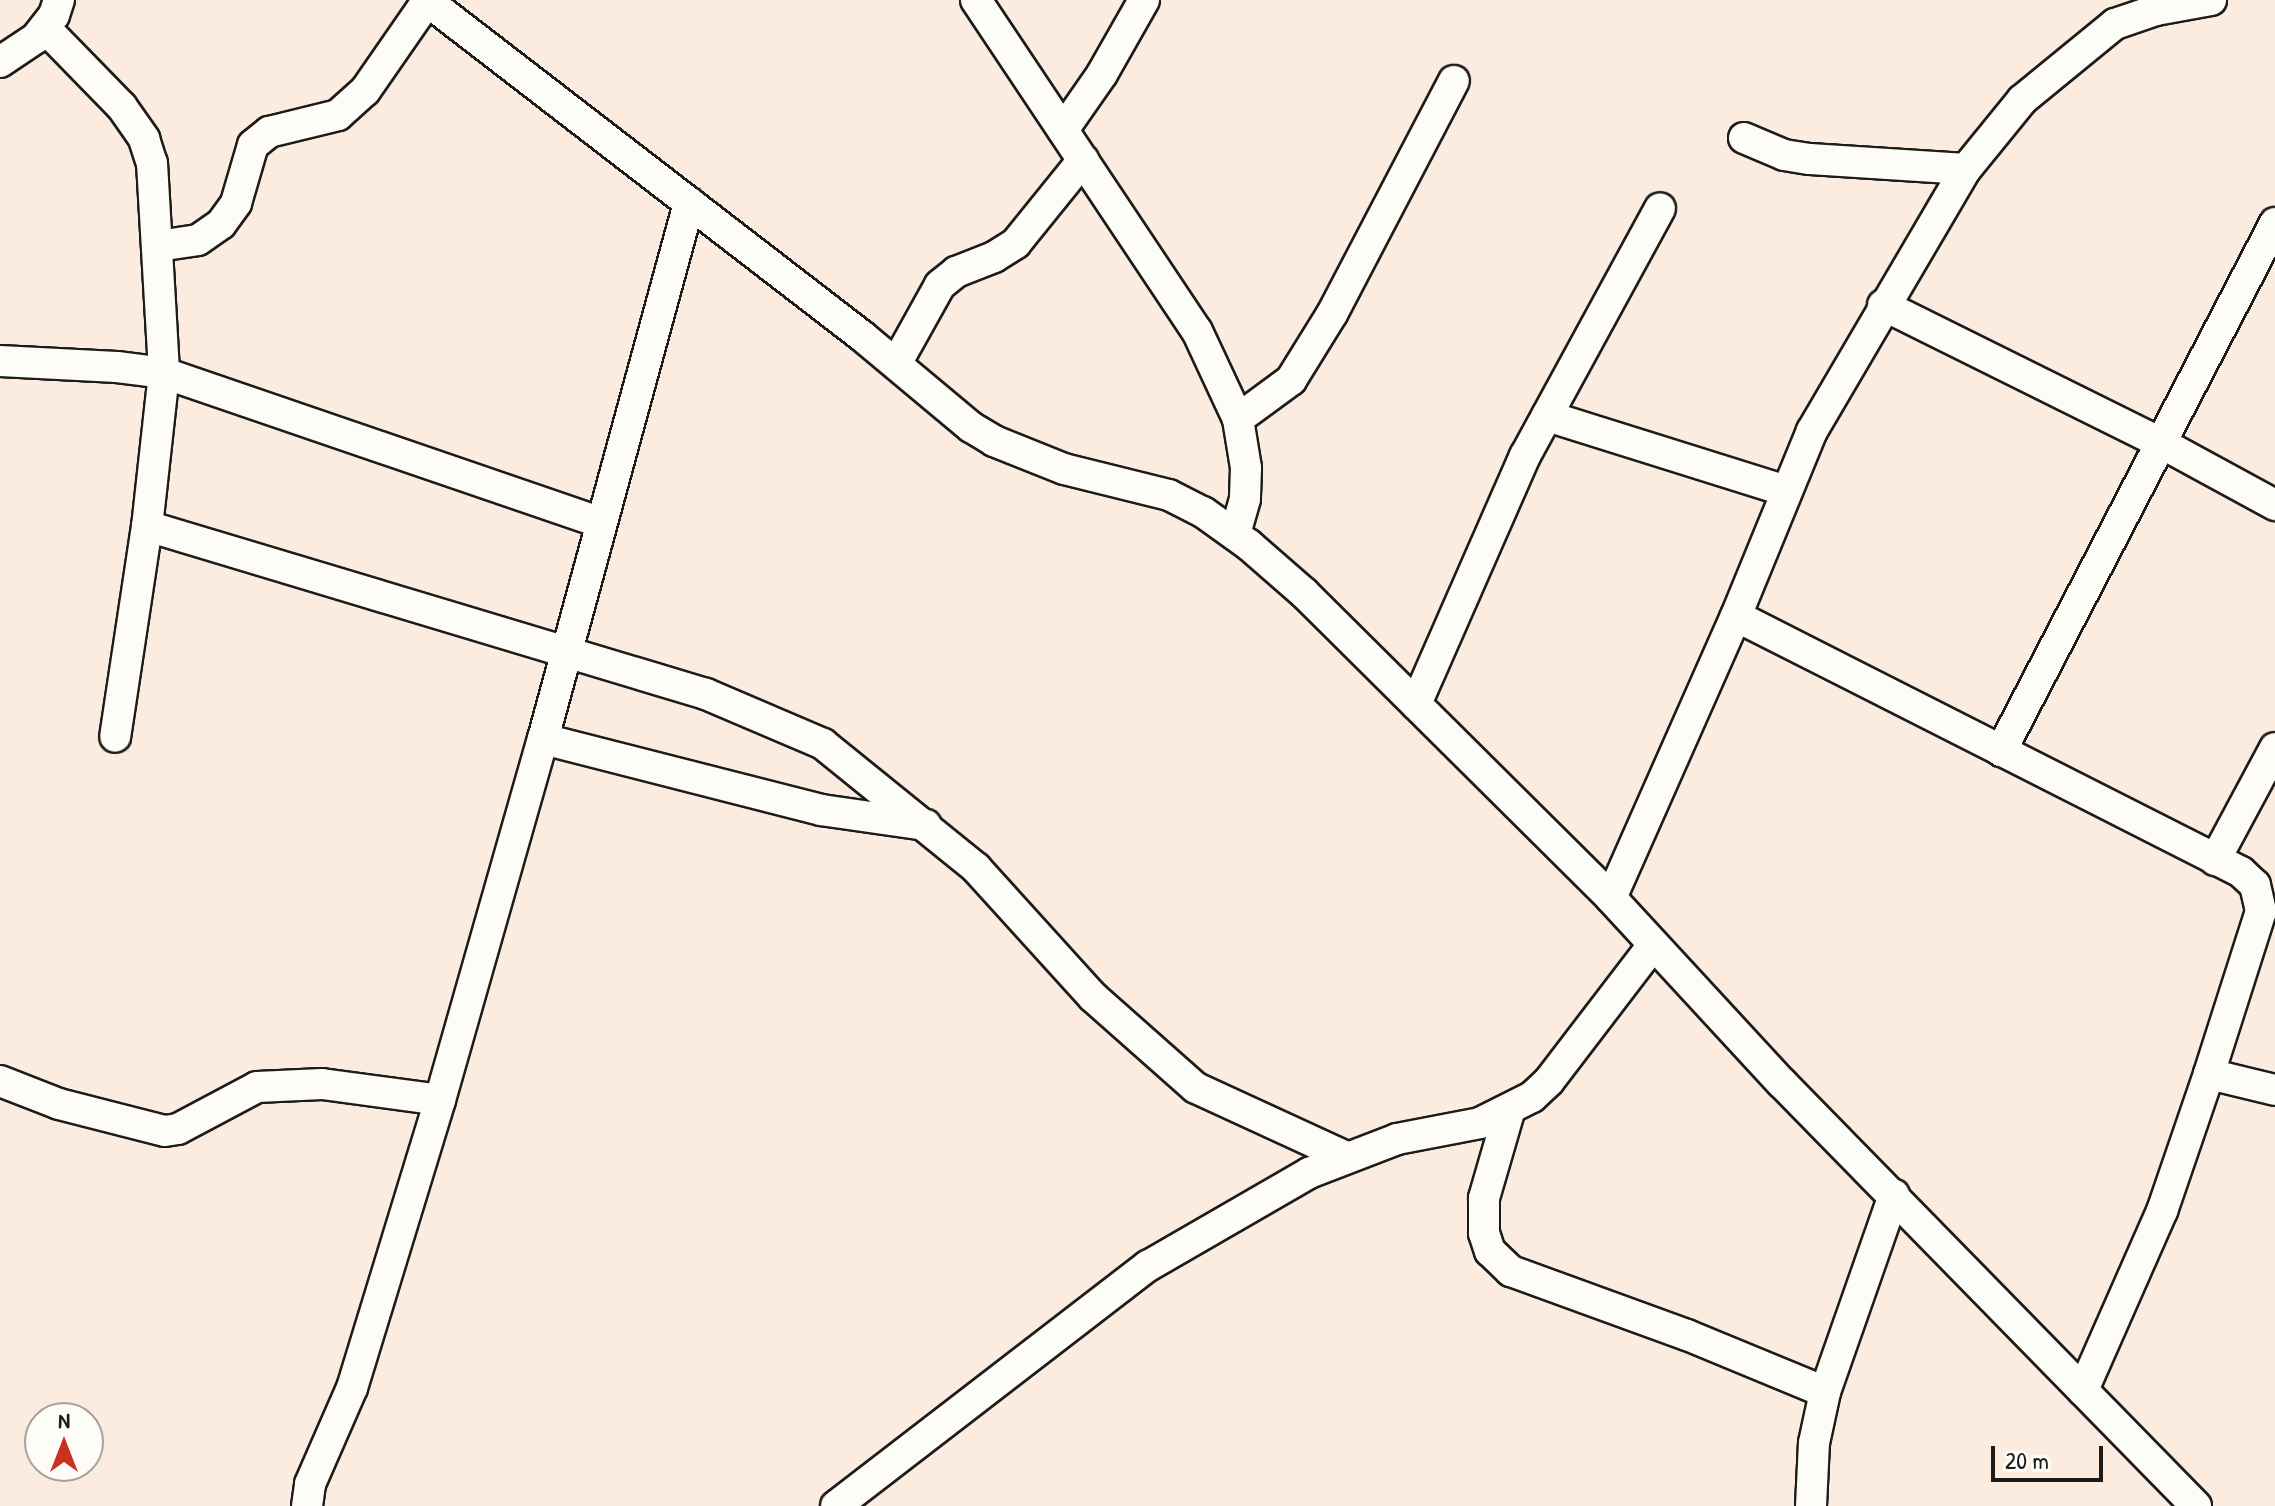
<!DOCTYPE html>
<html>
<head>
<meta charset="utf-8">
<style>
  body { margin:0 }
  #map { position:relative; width:2275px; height:1506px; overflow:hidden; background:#fcece0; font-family:"Patrick Hand",sans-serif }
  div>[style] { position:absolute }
  .roads { filter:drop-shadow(2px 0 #1c1c1c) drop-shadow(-2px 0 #1c1c1c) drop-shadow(0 2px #1c1c1c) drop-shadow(0 -2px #1c1c1c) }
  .street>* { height:30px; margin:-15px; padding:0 15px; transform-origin:15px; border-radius:15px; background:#fdfcf7 }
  span { translate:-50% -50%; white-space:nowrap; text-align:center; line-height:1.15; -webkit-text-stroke:6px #fdfcf7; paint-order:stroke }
  .north { position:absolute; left:24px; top:1402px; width:80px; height:80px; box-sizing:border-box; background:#fdfcf7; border:2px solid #a3a29f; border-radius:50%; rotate:0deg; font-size:22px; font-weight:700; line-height:32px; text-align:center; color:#1c1c1c }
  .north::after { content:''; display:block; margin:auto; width:28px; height:36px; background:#c8321e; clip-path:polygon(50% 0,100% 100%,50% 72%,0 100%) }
  .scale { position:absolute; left:1991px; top:1446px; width:112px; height:36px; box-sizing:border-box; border:4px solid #1c1c1c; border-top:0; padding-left:10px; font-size:24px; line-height:28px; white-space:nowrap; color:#1c1c1c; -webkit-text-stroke:6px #fdfcf7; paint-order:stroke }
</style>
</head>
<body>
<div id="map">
  <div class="roads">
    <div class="street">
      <div style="left:426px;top:0;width:550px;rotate:37.62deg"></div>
      <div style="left:862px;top:336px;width:142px;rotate:39.9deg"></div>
      <div style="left:971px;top:427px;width:27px;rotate:31deg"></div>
      <div style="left:994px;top:441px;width:75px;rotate:21.8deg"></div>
      <div style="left:1064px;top:469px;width:108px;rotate:13.9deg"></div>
      <div style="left:1169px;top:495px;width:38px;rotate:27deg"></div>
      <div style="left:1203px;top:512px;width:57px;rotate:35.7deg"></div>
      <div style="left:1249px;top:545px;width:73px;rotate:41.1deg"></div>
      <div style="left:1304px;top:593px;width:433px;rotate:44.8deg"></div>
      <div style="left:1611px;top:898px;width:252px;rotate:47.3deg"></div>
      <div style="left:1782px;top:1083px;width:592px;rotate:45.62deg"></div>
      <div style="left:976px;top:0;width:398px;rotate:56.3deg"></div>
      <div style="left:1197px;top:331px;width:97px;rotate:65deg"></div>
      <div style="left:1238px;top:419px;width:50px;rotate:80.7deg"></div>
      <div style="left:1246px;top:468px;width:31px;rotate:92deg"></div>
      <div style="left:1245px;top:499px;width:37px;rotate:106deg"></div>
      <div style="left:45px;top:28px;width:110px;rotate:45.7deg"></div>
      <div style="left:122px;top:107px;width:39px;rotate:55deg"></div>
      <div style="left:144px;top:139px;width:25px;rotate:72deg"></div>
      <div style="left:152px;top:163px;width:210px;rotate:86.7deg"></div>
      <div style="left:164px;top:373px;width:154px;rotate:96.3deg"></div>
      <div style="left:147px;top:526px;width:213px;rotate:98.6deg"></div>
      <div style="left:0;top:62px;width:43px;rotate:-33.7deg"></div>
      <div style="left:36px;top:38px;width:29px;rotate:-52deg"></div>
      <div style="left:54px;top:15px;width:16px;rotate:-72deg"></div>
      <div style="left:1063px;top:130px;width:68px;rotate:-55.1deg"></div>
      <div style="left:1102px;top:74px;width:85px;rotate:-60.4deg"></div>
      <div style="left:1744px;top:138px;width:43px;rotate:23deg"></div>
      <div style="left:1784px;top:155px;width:26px;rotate:9deg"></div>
      <div style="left:1810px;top:159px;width:156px;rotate:3.7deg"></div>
      <div style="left:158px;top:246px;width:40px;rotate:-8.5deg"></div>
      <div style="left:198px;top:240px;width:28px;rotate:-35deg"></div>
      <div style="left:221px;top:224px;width:26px;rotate:-54deg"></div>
      <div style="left:236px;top:203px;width:60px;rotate:-73.7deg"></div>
      <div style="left:253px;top:145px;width:21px;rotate:-39deg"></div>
      <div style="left:269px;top:132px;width:71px;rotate:-13.8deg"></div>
      <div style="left:338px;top:115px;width:36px;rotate:-42deg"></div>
      <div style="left:365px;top:91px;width:111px;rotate:-55.3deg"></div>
      <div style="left:1883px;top:305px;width:313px;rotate:26.4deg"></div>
      <div style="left:2163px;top:444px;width:128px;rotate:28.6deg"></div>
      <div style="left:0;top:361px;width:117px;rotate:2.9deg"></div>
      <div style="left:117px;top:367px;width:47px;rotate:7.3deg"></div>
      <div style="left:164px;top:373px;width:461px;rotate:18.9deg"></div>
      <div style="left:896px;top:364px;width:90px;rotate:-60.9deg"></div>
      <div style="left:940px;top:285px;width:21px;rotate:-39deg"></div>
      <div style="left:956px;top:272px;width:41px;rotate:-21.5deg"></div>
      <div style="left:994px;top:257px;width:26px;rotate:-32deg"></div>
      <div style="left:1016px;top:243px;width:107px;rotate:-51.1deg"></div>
      <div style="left:1547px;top:416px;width:251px;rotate:17.4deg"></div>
      <div style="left:1238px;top:419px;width:66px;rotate:-36.3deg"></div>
      <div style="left:1291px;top:380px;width:78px;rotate:-58.2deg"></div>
      <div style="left:1332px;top:314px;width:263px;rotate:-62.4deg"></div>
      <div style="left:147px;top:526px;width:584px;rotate:16.73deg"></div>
      <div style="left:706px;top:694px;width:127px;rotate:23.1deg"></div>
      <div style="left:823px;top:744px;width:197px;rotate:39deg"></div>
      <div style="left:976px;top:868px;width:174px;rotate:47.8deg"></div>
      <div style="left:1093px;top:997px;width:137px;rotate:41.5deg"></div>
      <div style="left:1196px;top:1088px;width:165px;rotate:24.7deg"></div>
      <div style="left:1736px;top:616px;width:566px;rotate:26.88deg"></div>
      <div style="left:2241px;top:872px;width:19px;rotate:43deg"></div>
      <div style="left:2255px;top:885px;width:27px;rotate:77deg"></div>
      <div style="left:2261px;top:911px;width:171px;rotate:107.7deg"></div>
      <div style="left:2209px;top:1074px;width:145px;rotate:108.9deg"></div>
      <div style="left:2162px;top:1211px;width:196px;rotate:113.8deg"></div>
      <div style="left:1416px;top:704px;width:271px;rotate:-66.3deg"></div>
      <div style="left:1525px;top:456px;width:282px;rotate:-61.4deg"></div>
      <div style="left:543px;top:739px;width:287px;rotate:14.3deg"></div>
      <div style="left:821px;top:810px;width:106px;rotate:8.1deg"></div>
      <div style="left:2001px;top:751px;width:595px;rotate:-62.57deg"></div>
      <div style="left:2215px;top:860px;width:127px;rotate:-61.8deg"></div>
      <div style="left:1611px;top:898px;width:308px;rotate:-66.1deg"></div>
      <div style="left:1736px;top:616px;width:200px;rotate:-67.7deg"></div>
      <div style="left:1812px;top:431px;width:304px;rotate:-59.6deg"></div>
      <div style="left:1966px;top:169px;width:89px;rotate:-50.9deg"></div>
      <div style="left:2022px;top:100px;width:120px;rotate:-39.3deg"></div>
      <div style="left:2115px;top:24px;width:43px;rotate:-18.9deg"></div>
      <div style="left:2156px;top:10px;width:56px;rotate:-10.3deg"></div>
      <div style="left:2209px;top:1074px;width:68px;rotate:13.6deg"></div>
      <div style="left:0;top:1081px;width:63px;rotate:21.3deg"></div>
      <div style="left:59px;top:1104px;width:109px;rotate:14.3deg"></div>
      <div style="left:165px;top:1131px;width:13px;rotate:-9deg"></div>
      <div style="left:178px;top:1129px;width:89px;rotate:-28deg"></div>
      <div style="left:257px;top:1087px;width:65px;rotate:-2.6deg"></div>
      <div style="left:322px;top:1084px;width:119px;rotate:7.7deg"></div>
      <div style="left:1509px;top:1112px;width:90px;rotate:106.2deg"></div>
      <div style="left:1484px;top:1198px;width:35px;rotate:90deg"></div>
      <div style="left:1484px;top:1233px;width:19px;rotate:72deg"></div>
      <div style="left:1490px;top:1251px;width:29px;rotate:44deg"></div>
      <div style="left:1511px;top:1271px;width:187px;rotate:20deg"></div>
      <div style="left:1687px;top:1335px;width:149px;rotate:22.4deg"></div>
      <div style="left:307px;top:1506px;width:22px;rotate:-82deg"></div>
      <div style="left:310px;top:1484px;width:105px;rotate:-66.4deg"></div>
      <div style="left:352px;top:1388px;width:301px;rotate:-73deg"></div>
      <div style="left:440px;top:1100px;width:375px;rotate:-74.1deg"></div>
      <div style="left:543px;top:739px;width:556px;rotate:-74.76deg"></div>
      <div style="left:836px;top:1506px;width:394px;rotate:-37.6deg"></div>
      <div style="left:1148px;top:1266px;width:186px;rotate:-30deg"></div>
      <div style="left:1309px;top:1173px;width:94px;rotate:-21.1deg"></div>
      <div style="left:1397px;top:1139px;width:85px;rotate:-10.9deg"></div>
      <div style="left:1480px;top:1123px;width:58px;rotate:-26.6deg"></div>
      <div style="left:1532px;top:1097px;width:23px;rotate:-43deg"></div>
      <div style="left:1549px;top:1081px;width:171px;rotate:-52.6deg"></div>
      <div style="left:1811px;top:1506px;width:63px;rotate:-87.3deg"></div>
      <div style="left:1814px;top:1443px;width:52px;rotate:-77.8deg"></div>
      <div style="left:1825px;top:1392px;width:209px;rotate:-70.7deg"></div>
    </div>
  </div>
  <div class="north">N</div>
  <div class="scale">20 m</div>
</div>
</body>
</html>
